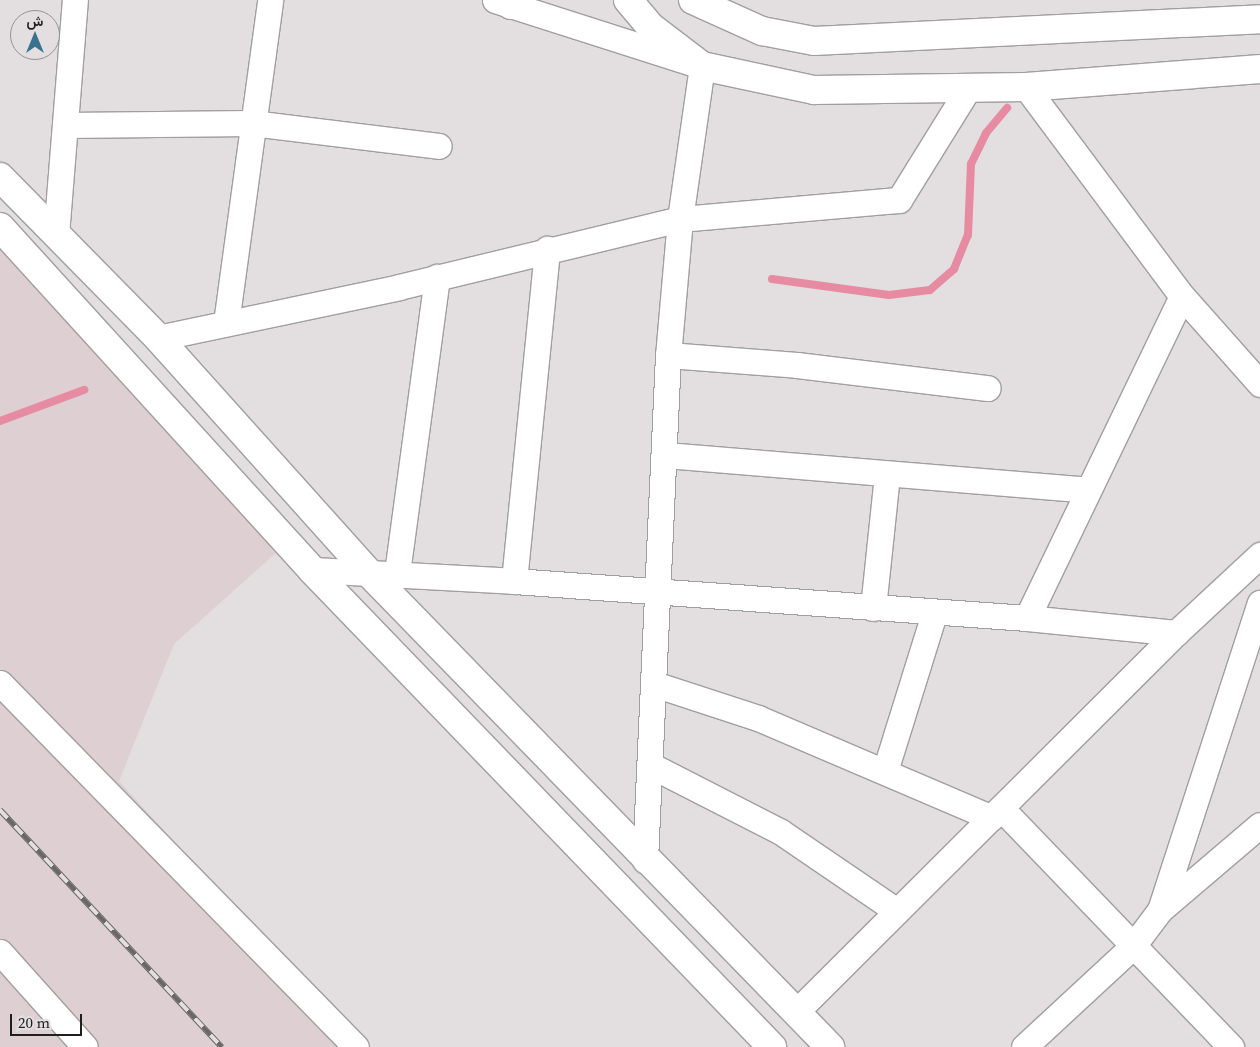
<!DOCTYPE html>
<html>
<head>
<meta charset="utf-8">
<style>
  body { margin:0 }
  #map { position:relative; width:1260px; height:1047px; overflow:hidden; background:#e3dedf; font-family:"Source Serif 4",Vazirmatn,serif }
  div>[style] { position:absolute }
  .built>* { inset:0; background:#ddcfd2 }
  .stream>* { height:8px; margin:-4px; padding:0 4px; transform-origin:4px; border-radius:4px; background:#e78ba3 }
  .roads { filter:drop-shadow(1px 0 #a39e9f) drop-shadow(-1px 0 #a39e9f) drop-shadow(0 1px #a39e9f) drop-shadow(0 -1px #a39e9f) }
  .minor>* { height:25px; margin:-12.5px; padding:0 12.5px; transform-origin:12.5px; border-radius:12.5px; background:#fff }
  .major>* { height:28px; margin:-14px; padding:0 14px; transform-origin:14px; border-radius:14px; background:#fff }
  .rail>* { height:5.5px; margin-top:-2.75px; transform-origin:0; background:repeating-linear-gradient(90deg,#e3dedf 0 11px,#696767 0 22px); box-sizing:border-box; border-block:1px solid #696767 }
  span { translate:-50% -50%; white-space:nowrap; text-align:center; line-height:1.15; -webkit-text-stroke:5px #e3dedf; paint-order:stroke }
  .north { position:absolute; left:10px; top:10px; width:50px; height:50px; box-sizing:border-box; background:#e3dedf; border:1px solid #959292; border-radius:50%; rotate:0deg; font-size:14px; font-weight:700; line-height:20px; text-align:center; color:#201f1f }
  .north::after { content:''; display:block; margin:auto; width:18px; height:22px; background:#39728c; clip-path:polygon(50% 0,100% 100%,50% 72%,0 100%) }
  .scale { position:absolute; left:10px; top:1014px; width:72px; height:22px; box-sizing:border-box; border:2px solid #201f1f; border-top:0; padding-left:6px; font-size:15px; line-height:18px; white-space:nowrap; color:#201f1f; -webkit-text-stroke:4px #e3dedf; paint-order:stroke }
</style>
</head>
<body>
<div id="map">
  <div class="built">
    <div style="clip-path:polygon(0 228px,288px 542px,174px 644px,119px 781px,360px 1047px,0 1047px)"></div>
  </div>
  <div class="stream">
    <div style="left:772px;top:279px;width:118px;rotate:7.8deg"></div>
    <div style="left:889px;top:295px;width:41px;rotate:-7deg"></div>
    <div style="left:930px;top:290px;width:32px;rotate:-41deg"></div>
    <div style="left:954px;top:269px;width:37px;rotate:-68deg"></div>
    <div style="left:968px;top:235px;width:71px;rotate:-87.6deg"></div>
    <div style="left:971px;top:164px;width:34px;rotate:-64deg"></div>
    <div style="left:986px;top:133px;width:33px;rotate:-50deg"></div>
    <div style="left:0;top:421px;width:90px;rotate:-20.3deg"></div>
  </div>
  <div class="roads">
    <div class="minor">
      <div style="left:495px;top:0;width:217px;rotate:17.7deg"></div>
      <div style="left:702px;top:66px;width:155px;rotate:98.2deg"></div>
      <div style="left:680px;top:219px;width:137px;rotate:95deg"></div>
      <div style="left:668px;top:355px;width:506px;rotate:92.61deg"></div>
      <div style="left:1026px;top:87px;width:261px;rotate:53.3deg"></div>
      <div style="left:1182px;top:296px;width:118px;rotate:48.4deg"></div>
      <div style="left:65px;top:125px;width:187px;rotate:-0.6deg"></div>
      <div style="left:252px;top:123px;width:188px;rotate:7deg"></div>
      <div style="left:56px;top:235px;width:236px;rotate:-85.4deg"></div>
      <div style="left:226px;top:323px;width:326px;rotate:-82.2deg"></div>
      <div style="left:158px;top:338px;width:246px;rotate:-11.9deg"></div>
      <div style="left:399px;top:287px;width:289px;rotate:-13.6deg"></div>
      <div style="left:680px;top:219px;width:220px;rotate:-5deg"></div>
      <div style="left:899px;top:200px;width:133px;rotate:-58.2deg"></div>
      <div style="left:668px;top:355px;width:129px;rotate:4.4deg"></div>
      <div style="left:797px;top:365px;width:192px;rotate:6.9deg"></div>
      <div style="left:666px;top:455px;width:423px;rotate:4.7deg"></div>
      <div style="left:312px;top:570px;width:202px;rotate:3.1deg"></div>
      <div style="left:514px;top:581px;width:514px;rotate:4.13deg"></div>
      <div style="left:1027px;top:618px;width:150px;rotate:5.7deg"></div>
      <div style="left:397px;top:573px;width:299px;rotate:-82.3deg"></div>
      <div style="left:514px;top:581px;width:334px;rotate:-84.3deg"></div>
      <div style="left:873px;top:608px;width:134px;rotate:-84deg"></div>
      <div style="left:1027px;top:618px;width:357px;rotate:-64.3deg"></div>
      <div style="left:0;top:683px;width:509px;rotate:45.64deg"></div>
      <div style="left:654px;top:684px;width:109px;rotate:18.1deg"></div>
      <div style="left:758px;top:718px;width:254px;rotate:23.1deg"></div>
      <div style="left:650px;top:765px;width:147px;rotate:27.1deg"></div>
      <div style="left:781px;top:832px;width:140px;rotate:34.3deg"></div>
      <div style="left:885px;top:771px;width:164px;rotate:-72.7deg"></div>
      <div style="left:1001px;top:808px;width:332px;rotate:46.1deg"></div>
      <div style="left:1160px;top:910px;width:323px;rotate:-72deg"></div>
      <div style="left:0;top:952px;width:127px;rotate:48.2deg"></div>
      <div style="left:797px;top:1011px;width:535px;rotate:-44.92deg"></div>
      <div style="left:1176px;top:633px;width:115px;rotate:-42.9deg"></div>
      <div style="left:1024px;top:1047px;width:149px;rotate:-42.8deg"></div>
      <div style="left:1133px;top:946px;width:45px;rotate:-53.1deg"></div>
      <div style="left:1160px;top:910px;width:131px;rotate:-40.4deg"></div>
    </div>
    <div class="major">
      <div style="left:628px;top:0;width:35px;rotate:50deg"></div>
      <div style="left:651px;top:27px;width:64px;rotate:37.4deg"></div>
      <div style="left:702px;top:66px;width:115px;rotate:12.1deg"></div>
      <div style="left:814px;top:90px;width:212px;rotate:-0.8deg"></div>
      <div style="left:1026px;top:87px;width:235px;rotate:-4.4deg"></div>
      <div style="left:693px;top:0;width:76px;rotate:24.2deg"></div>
      <div style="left:762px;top:31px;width:53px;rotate:10.9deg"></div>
      <div style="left:814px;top:41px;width:447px;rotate:-2.8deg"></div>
      <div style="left:511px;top:5px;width:8px;rotate:-40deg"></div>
      <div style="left:0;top:177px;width:226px;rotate:45.5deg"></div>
      <div style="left:158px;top:338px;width:314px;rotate:48.1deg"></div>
      <div style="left:368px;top:572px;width:663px;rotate:45.79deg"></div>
      <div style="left:0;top:227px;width:464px;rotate:47.7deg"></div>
      <div style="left:312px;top:570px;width:663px;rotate:46.04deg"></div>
    </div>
  </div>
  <div class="rail">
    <div style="left:0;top:810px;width:325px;rotate:46.9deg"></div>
  </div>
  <div class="north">ش</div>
  <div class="scale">20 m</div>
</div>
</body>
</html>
